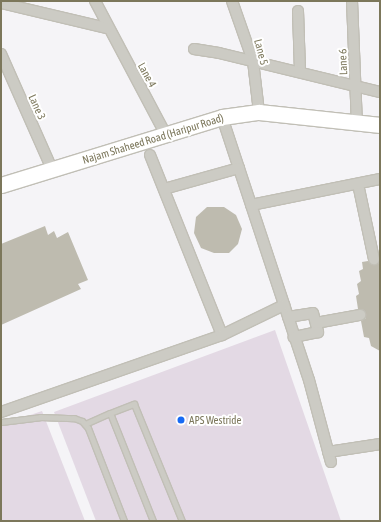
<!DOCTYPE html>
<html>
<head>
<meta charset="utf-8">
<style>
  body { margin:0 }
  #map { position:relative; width:381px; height:522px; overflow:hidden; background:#f5f4f7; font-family:"Asap Condensed",sans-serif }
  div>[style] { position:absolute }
  .green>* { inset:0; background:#e3d9e4 }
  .building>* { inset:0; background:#bebbaf }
  .roads { filter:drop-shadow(1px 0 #c1bfb6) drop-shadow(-1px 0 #c1bfb6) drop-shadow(0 1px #c1bfb6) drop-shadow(0 -1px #c1bfb6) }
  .service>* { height:5px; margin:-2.5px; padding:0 2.5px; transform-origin:2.5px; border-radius:2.5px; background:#cccbc4 }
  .minor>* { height:10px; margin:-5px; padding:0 5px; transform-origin:5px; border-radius:5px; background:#cccbc4 }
  .secondary>* { height:15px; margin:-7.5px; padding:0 7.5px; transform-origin:7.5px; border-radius:7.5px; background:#fff }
  .dots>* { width:11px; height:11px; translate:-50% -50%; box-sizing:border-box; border:2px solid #fff; border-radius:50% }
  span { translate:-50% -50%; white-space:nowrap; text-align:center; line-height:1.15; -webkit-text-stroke:4px #fff; paint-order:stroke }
  .street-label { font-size:11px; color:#7c775b }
  .poi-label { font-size:11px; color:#7c775b }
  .left { translate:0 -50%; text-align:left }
  .frame { position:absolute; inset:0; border:2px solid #7c775b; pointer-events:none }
</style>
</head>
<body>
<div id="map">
  <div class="green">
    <div style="clip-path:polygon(275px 330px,341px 521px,96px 521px,54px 412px)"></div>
    <div style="clip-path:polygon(42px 411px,85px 521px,1px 521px,1px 425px)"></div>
  </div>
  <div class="building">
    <div style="clip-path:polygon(207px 207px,224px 207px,236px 215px,242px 229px,238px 244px,229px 253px,214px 253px,201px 248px,194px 233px,196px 217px)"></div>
    <div style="clip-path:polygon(45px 226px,48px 235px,54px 231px,57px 238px,68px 232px,88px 280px,78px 284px,81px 289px,1px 325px,1px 244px)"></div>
    <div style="clip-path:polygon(368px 261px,375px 265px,380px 261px,380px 351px,371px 346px,369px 338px,364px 337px,361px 321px,366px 318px,366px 313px,358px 309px,356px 296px,359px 294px,357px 284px,361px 281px,359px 271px,363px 269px,362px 262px)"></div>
  </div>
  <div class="roads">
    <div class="service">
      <div style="left:1px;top:422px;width:39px;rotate:-7deg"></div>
      <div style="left:40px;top:417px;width:34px;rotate:2deg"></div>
      <div style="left:74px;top:418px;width:9px;rotate:21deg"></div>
      <div style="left:82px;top:421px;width:9px;rotate:49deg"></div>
      <div style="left:88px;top:428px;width:100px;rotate:68.8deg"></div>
      <div style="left:85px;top:424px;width:27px;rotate:-24deg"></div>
      <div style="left:153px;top:521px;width:116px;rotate:-111.7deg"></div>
      <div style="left:110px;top:413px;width:26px;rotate:-21deg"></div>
      <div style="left:134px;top:404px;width:126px;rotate:67.7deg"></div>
    </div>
    <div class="minor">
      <div style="left:95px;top:1px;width:149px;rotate:62.1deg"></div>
      <div style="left:232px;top:1px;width:64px;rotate:70.7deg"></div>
      <div style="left:253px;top:61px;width:51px;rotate:83.3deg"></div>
      <div style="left:352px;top:1px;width:122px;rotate:87.7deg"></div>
      <div style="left:1px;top:3px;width:109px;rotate:13.3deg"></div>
      <div style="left:298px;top:11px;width:61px;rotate:88.1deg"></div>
      <div style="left:194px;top:49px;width:25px;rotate:9deg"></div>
      <div style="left:219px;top:53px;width:166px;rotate:13.6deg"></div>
      <div style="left:1px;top:54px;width:126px;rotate:66.1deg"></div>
      <div style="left:222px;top:117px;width:277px;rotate:71.7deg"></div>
      <div style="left:309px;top:380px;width:85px;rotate:75deg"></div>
      <div style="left:150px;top:155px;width:194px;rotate:68.2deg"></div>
      <div style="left:358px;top:184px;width:77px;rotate:78deg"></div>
      <div style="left:164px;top:189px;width:78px;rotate:-15.6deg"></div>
      <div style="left:251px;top:205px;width:132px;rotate:-11.4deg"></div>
      <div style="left:288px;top:317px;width:25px;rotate:-9deg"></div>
      <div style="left:313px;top:313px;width:20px;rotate:75deg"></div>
      <div style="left:318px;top:332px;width:25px;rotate:168deg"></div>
      <div style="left:316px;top:323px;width:45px;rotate:-10.3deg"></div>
      <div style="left:1px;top:412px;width:234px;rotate:-19.2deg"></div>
      <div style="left:222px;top:335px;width:69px;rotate:-25.8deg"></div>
      <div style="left:328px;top:452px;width:53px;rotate:-8.7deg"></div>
    </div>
    <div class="secondary">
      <div style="left:1px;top:185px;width:231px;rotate:-17.1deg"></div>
      <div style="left:222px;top:117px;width:37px;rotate:-8deg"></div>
      <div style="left:259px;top:112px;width:122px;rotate:6.1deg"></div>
    </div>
  </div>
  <div class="dots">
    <div style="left:181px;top:420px;background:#176af4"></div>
  </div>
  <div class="street-label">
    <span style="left:261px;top:52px;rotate:75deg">Lane 5</span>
    <span style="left:343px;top:62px;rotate:-92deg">Lane 6</span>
    <span style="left:147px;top:75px;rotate:61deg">Lane 4</span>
    <span style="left:37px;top:107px;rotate:66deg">Lane 3</span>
    <span style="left:153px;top:139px;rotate:-17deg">Najam Shaheed Road (Haripur Road)</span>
  </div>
  <div class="poi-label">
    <span class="left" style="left:189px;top:420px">APS Westride</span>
  </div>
  <div class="frame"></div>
</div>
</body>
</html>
